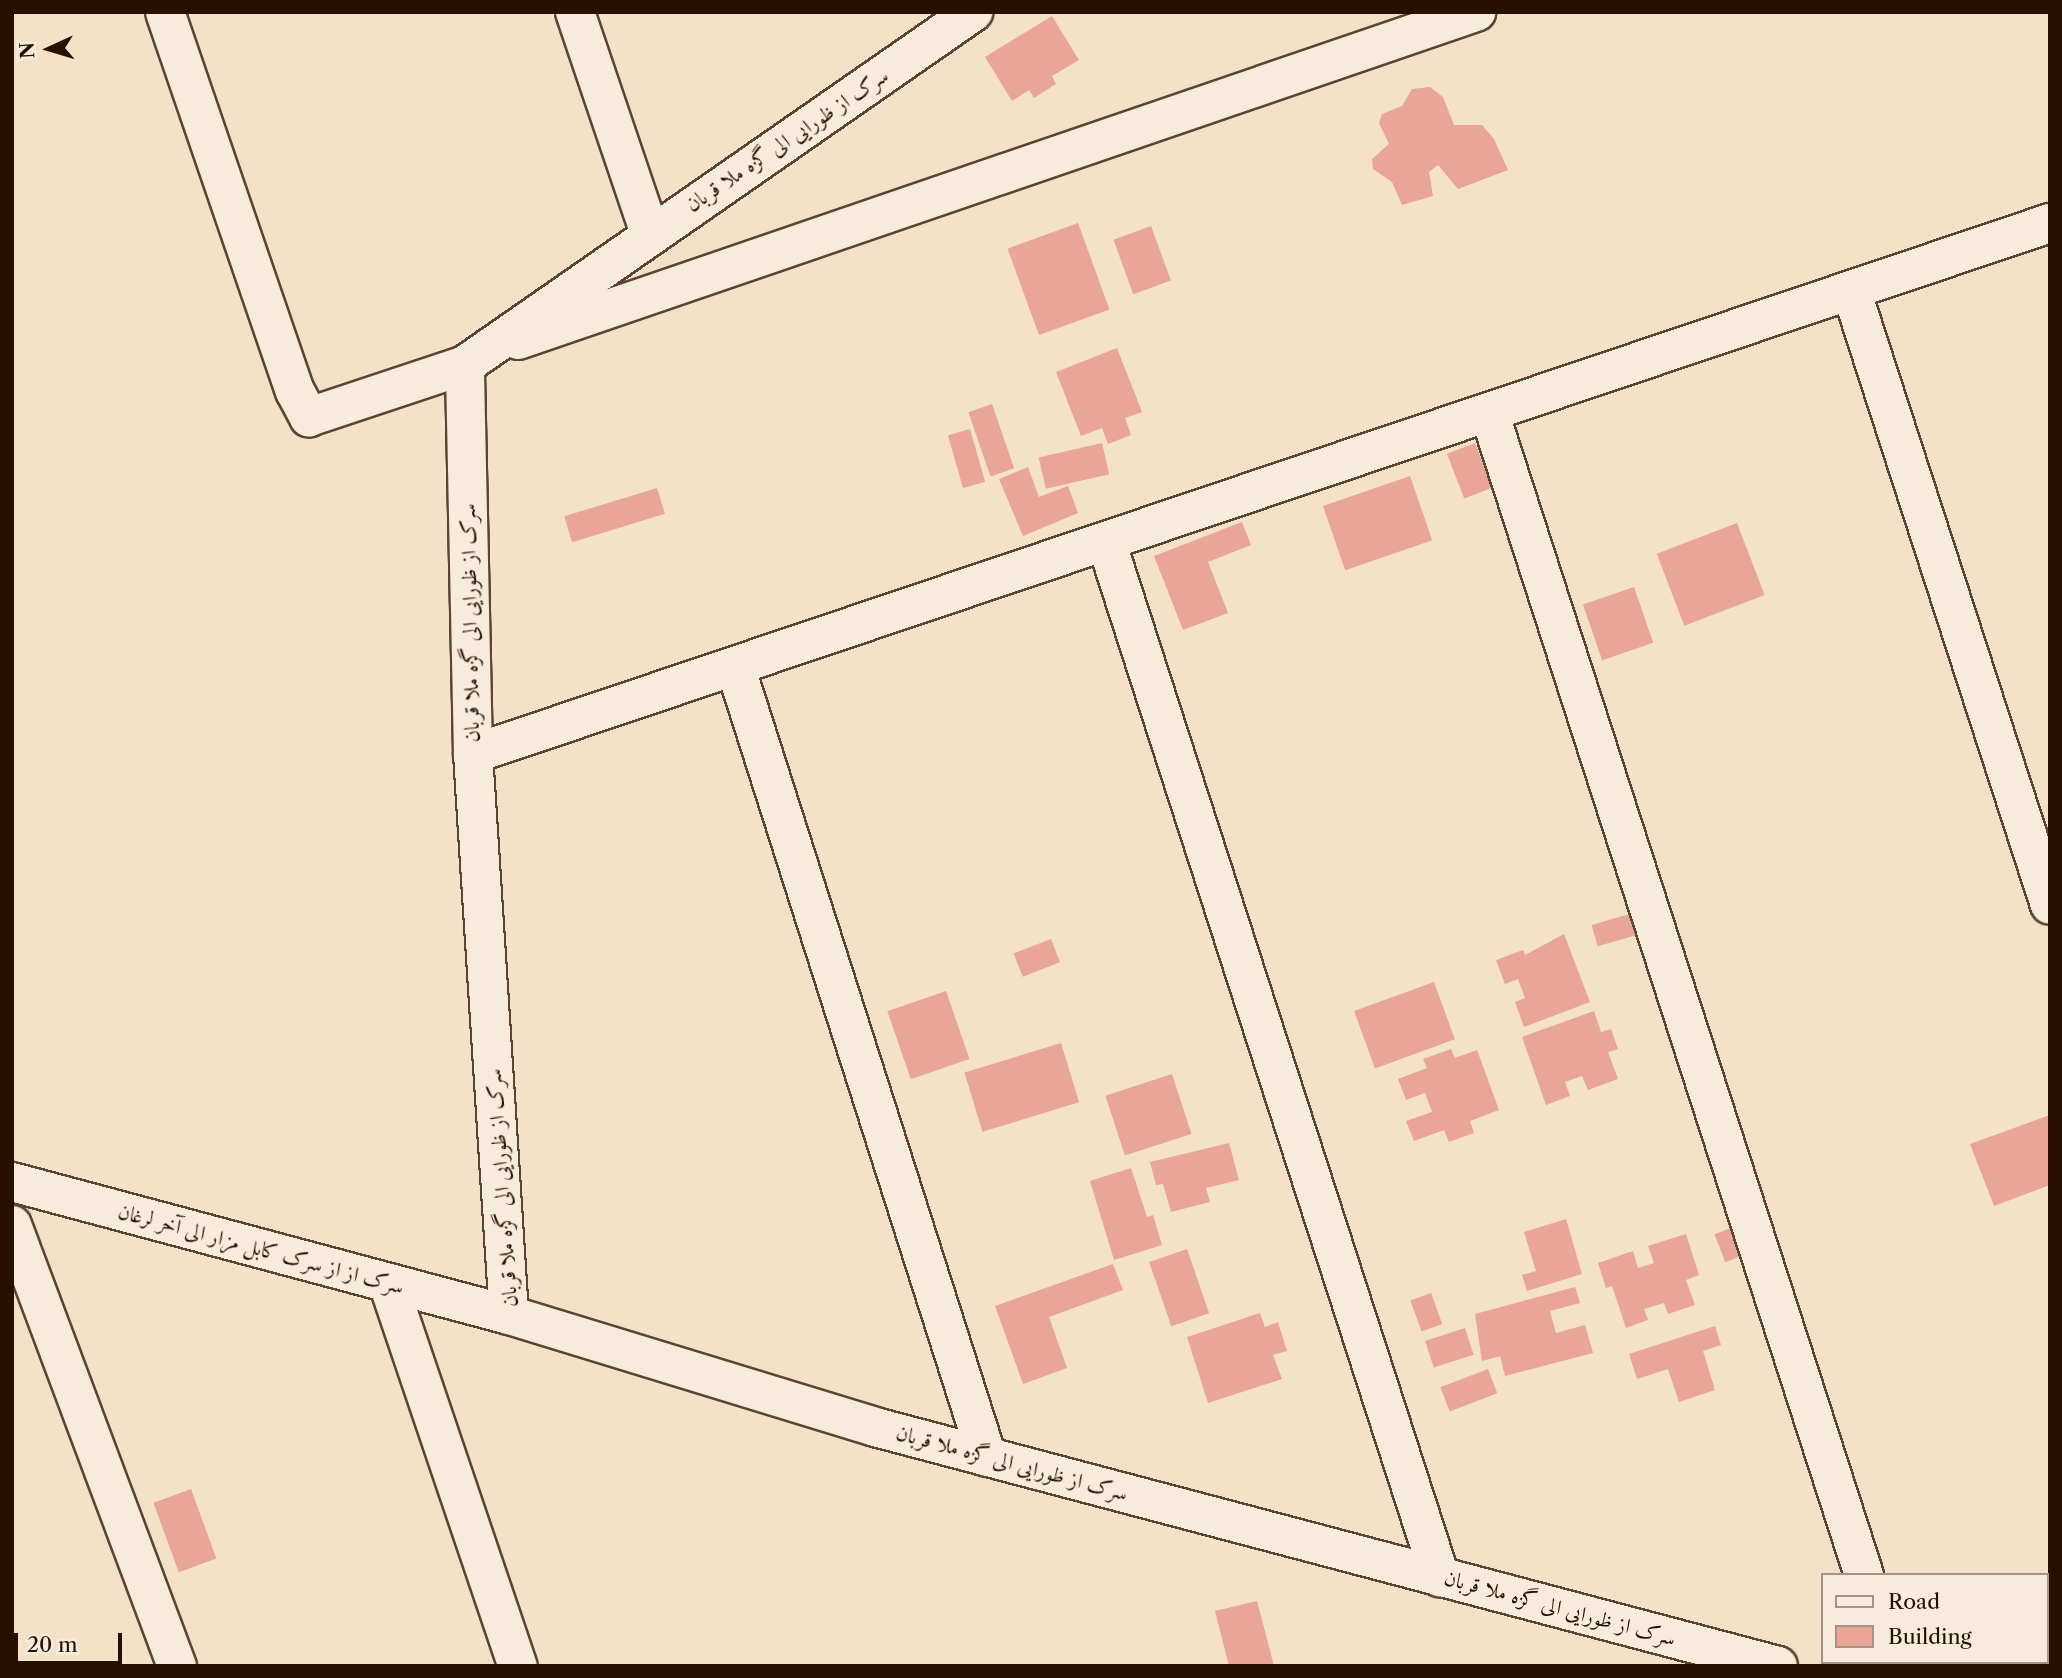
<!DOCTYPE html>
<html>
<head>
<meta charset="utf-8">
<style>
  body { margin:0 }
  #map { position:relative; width:2062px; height:1678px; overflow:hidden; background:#f3e2c7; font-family:"Libre Caslon Text",Amiri,serif }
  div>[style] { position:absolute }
  .building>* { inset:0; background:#e9a597; transform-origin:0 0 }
  .roads { filter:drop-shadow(2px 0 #5b4432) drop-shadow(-2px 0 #5b4432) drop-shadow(0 2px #5b4432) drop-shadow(0 -2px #5b4432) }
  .minor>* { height:38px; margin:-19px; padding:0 19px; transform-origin:19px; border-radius:19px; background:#f7ecdb }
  span { translate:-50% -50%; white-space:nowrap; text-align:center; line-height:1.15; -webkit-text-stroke:5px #f7ecdb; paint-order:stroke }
  .street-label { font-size:21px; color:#281000 }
  .frame { position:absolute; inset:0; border:14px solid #281000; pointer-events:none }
  .legend { position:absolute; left:1821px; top:1573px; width:228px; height:91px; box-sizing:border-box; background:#f7ecdb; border:2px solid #a49483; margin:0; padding:9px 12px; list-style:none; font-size:21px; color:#281000 }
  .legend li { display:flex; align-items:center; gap:14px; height:35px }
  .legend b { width:35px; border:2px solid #a49483 }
  .north { position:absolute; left:14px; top:14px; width:70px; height:70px; -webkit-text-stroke:5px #f7ecdb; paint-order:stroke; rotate:266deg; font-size:19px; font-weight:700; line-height:28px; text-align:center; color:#281000 }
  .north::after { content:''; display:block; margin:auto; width:24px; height:32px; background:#281000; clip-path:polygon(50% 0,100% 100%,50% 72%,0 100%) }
  .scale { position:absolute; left:14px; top:1633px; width:108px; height:32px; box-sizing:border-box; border:4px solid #281000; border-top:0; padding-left:9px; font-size:21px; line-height:24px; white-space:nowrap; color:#281000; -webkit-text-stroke:5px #f7ecdb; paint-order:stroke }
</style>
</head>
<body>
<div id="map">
  <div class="building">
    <div style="clip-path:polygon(1052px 16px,1079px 60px,1052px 76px,1056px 84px,1034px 98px,1029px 90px,1012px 101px,985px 57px)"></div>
    <div style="clip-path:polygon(1430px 87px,1443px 97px,1454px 125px,1482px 125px,1494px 139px,1508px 170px,1458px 189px,1438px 165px,1429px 172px,1433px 196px,1402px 205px,1392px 182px,1373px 169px,1372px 159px,1389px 144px,1379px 123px,1382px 114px,1402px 106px,1412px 89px)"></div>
    <div style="left:1078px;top:223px;width:92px;height:75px;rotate:70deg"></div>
    <div style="left:1151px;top:226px;width:58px;height:40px;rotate:70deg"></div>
    <div style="clip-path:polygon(1117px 348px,1142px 412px,1125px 418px,1131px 435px,1108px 444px,1102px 428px,1081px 436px,1056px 372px)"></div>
    <div style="left:992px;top:404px;width:68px;height:25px;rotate:71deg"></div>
    <div style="left:970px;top:429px;width:55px;height:23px;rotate:74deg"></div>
    <div style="left:1102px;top:443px;width:32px;height:65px;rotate:77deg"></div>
    <div style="left:1475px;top:443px;width:48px;height:30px;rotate:69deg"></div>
    <div style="clip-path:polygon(1028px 467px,1039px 497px,1068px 486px,1078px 513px,1023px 536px,999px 479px)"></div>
    <div style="left:1410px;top:476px;width:68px;height:92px;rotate:71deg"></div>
    <div style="left:657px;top:488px;width:27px;height:97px;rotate:73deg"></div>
    <div style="clip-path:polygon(1242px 522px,1251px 545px,1208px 562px,1228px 613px,1183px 630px,1154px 556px)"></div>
    <div style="left:1737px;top:523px;width:77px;height:86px;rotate:69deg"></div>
    <div style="left:1634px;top:587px;width:59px;height:54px;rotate:71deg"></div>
    <div style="left:1630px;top:914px;width:22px;height:40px;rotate:74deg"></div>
    <div style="clip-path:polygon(1564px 934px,1590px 1002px,1524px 1027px,1515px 1002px,1525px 998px,1518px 979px,1505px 984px,1496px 960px,1523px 950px,1525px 955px)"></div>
    <div style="left:1051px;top:939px;width:25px;height:40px;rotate:69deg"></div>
    <div style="left:1434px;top:982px;width:61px;height:85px;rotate:70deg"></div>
    <div style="left:946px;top:991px;width:72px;height:62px;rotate:71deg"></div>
    <div style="clip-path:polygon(1594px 1011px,1601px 1032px,1611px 1029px,1618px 1049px,1608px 1052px,1618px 1079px,1588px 1090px,1582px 1076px,1565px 1082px,1570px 1096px,1546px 1105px,1522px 1037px)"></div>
    <div style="left:1061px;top:1043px;width:62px;height:101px;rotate:73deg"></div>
    <div style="clip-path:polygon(1451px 1049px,1455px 1058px,1477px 1050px,1499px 1110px,1470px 1121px,1474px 1133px,1449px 1142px,1444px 1130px,1414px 1141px,1406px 1121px,1432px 1112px,1425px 1093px,1406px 1100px,1398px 1079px,1427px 1068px,1423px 1059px)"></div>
    <div style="left:1172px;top:1074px;width:63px;height:70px;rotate:72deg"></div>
    <div style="clip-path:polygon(2050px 1115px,2050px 1185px,1994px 1206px,1970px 1144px)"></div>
    <div style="clip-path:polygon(1229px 1143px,1239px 1180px,1206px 1188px,1210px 1202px,1171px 1212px,1163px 1184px,1156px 1185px,1150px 1162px)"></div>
    <div style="clip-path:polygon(1131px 1168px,1147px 1217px,1153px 1215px,1162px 1245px,1114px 1260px,1090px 1181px)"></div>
    <div style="clip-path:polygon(1566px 1219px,1582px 1274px,1527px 1291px,1522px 1275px,1536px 1271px,1524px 1232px)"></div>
    <div style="left:1736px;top:1226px;width:30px;height:23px;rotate:69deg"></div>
    <div style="clip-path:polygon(1686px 1234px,1699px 1275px,1686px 1280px,1695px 1305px,1668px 1314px,1664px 1303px,1644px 1309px,1648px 1320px,1626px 1328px,1612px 1286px,1606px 1288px,1598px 1263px,1633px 1251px,1638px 1268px,1654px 1263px,1648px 1246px)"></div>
    <div style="left:1187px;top:1249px;width:68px;height:40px;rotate:71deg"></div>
    <div style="clip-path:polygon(1113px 1264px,1123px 1290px,1049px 1317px,1067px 1368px,1023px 1384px,995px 1306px)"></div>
    <div style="clip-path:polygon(1575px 1287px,1580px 1303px,1550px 1311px,1556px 1333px,1585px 1325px,1593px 1353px,1505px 1376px,1500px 1356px,1482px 1361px,1475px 1314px)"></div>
    <div style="left:1431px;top:1293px;width:33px;height:22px;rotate:70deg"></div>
    <div style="clip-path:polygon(1260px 1313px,1265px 1327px,1278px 1322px,1287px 1351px,1273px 1355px,1282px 1379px,1208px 1403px,1187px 1337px)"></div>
    <div style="clip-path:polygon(1715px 1326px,1721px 1345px,1703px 1351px,1715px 1390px,1679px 1402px,1668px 1369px,1637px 1379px,1629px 1354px)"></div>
    <div style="left:1465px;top:1328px;width:28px;height:42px;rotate:72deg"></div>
    <div style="left:1488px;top:1369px;width:26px;height:51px;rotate:69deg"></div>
    <div style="left:191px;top:1489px;width:74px;height:40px;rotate:70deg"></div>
    <div style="clip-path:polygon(1257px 1601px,1274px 1666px,1229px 1666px,1215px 1611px)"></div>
  </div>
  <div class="roads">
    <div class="minor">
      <div style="left:165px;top:12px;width:401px;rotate:71.1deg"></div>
      <div style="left:295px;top:391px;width:30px;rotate:62deg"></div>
      <div style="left:309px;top:417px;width:164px;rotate:-18.4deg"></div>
      <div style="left:575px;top:12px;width:234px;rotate:71.3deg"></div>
      <div style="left:1851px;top:290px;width:646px;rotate:72.07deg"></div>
      <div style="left:518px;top:340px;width:1013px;rotate:-18.9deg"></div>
      <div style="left:1489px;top:412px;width:1222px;rotate:72.13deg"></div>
      <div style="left:1106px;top:541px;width:1089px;rotate:72.13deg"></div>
      <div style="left:735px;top:666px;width:830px;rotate:72.33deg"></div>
      <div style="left:473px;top:754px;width:1664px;rotate:-18.61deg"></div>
      <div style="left:12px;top:1182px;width:514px;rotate:14.98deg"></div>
      <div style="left:509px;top:1315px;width:383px;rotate:17deg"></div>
      <div style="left:875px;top:1427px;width:934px;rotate:14.82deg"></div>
      <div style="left:12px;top:1225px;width:471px;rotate:69.5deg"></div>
      <div style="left:388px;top:1283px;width:404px;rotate:71.3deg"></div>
      <div style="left:509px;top:1315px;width:562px;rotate:-93.67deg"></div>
      <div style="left:473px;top:754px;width:389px;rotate:-91.2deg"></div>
      <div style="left:465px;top:365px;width:619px;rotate:-34.79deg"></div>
      <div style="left:1892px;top:1662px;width:4px;rotate:63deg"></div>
      <div style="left:2043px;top:1666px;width:7px;rotate:-16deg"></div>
    </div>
  </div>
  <div class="street-label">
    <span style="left:787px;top:140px;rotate:-34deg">سرک از ظورایی الی گزه ملا قربان</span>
    <span style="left:470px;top:623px;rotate:-91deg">سرک از ظورایی الی گزه ملا قربان</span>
    <span style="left:502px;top:1188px;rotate:-94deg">سرک از ظورایی الی گزه ملا قربان</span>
    <span style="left:261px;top:1249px;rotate:15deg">سرک از از سرک کابل مزار الی آخر لرغان</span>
    <span style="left:1012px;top:1463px;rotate:15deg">سرک از ظورایی الی گزه ملا قربان</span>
    <span style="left:1560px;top:1608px;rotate:15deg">سرک از ظورایی الی گزه ملا قربان</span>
  </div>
  <div class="frame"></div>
  <ul class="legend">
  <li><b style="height:9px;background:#f7ecdb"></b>Road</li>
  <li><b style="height:19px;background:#e9a597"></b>Building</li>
  </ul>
  <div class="north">N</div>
  <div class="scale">20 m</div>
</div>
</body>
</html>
